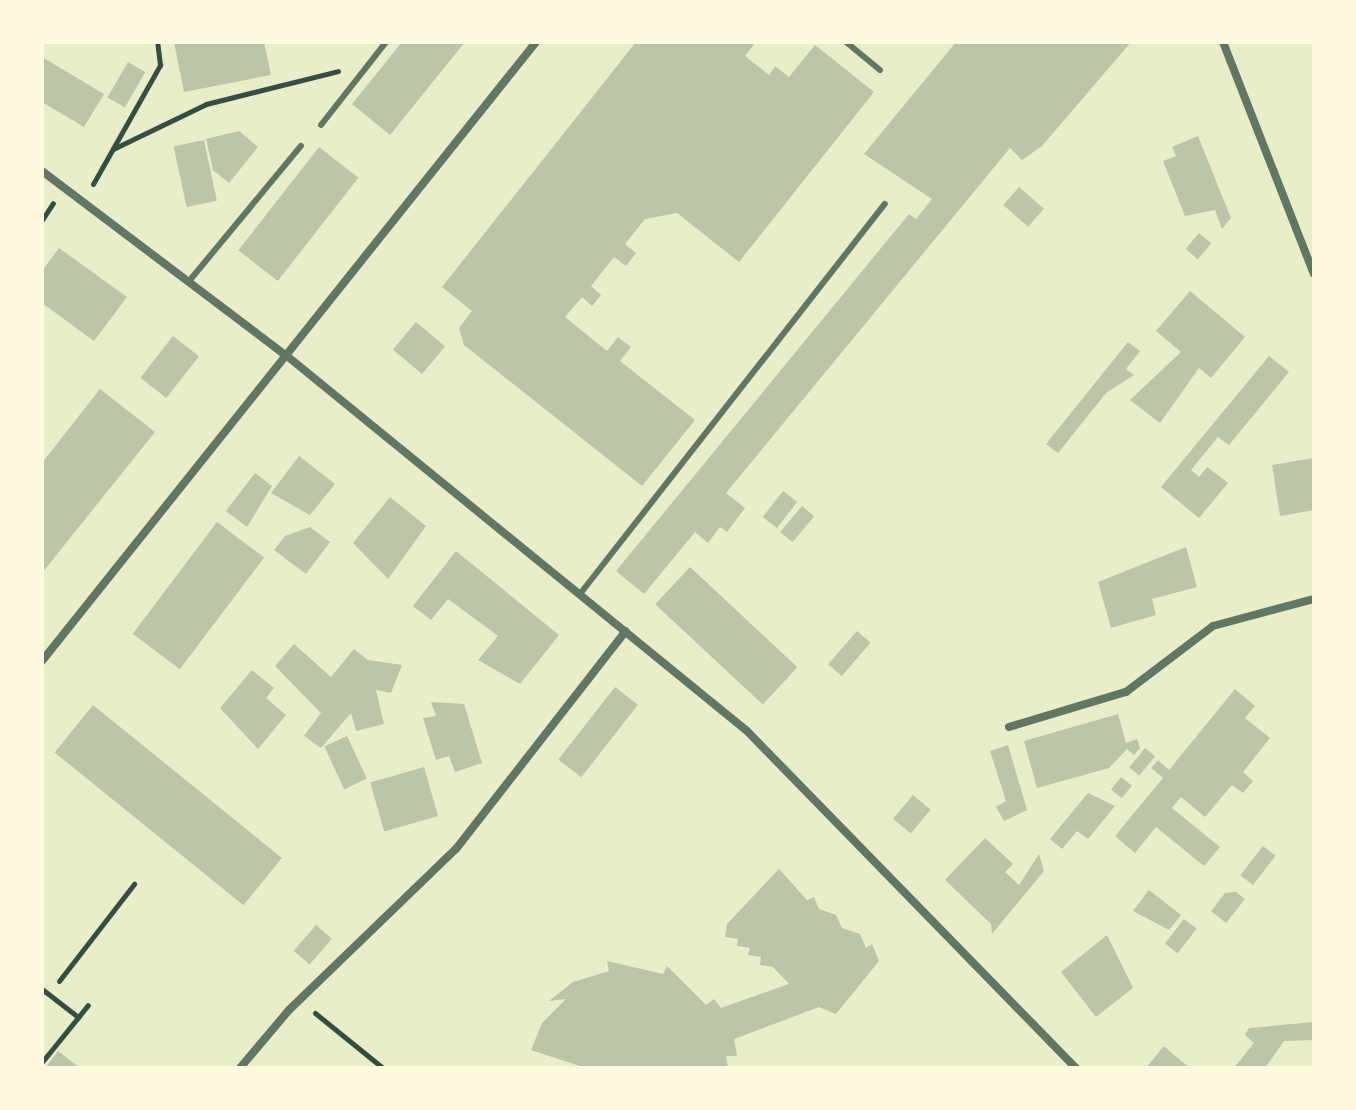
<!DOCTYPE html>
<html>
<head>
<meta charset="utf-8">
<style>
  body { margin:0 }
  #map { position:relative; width:1356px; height:1110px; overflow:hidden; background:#e9edc9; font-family:Overpass,sans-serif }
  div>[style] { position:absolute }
  .building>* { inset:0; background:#bcc5a7; transform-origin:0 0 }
  .path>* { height:5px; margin:-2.5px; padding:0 2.5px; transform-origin:2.5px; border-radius:2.5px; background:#344e41 }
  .service>* { height:6px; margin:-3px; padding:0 3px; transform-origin:3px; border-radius:3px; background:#617663 }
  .minor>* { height:8px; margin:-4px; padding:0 4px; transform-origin:4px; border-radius:4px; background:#617663 }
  span { translate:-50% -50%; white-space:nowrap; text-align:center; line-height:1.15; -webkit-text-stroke:8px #fefae0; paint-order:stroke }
  .frame { position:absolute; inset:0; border:44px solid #fefae0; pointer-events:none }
</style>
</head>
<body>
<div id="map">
  <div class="building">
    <div style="clip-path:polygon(174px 42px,264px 42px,271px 75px,184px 92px)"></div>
    <div style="clip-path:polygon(402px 42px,465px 42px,390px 135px,352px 104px)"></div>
    <div style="clip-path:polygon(636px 42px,756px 42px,745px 56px,769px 75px,775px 66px,789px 77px,815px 45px,874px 92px,739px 262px,677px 213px,645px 219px,625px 244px,636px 253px,626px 266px,614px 257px,591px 286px,601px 295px,592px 306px,582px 297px,565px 317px,607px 351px,618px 337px,631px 347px,620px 361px,695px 420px,642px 486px,464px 345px,459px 328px,472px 311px,442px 287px)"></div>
    <div style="clip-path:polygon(956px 42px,1131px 42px,1042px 146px,1022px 160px,1010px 148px,726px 493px,745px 508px,727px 532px,720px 527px,708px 543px,695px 532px,644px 594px,616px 571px,909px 214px,916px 219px,932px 199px,864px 154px)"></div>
    <div style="clip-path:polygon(42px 57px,104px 94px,84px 127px,42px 102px)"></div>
    <div style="left:128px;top:62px;width:20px;height:41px;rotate:30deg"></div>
    <div style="clip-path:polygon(239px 131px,258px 147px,229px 183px,213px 170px,206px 139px)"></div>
    <div style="clip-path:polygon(1198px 136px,1231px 218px,1222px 229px,1215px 210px,1185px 216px,1163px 161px,1176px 156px,1172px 147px)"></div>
    <div style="left:204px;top:140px;width:62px;height:31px;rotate:78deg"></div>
    <div style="left:319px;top:147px;width:50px;height:131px;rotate:38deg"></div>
    <div style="left:1019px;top:187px;width:33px;height:24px;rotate:41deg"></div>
    <div style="left:1199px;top:233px;width:16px;height:21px;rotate:40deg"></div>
    <div style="clip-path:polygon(59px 248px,127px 297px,94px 341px,42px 303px,42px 271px)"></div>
    <div style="clip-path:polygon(1190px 291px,1245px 337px,1211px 378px,1199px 368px,1160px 423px,1130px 400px,1181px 352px,1156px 331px)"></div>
    <div style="left:416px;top:322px;width:38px;height:36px;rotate:40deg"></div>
    <div style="left:173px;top:336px;width:33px;height:53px;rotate:38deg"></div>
    <div style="clip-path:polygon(1128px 342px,1140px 351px,1126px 369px,1134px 375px,1106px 393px,1058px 453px,1046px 444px)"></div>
    <div style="clip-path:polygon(1269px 356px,1289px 372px,1229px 445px,1218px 437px,1191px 470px,1199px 477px,1207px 467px,1228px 483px,1199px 518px,1161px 487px)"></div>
    <div style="clip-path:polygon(100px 389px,155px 432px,42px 573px,42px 463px)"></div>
    <div style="clip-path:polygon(299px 456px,335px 484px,310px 515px,271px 493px)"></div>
    <div style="clip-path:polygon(1314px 458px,1314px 510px,1280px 516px,1272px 465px)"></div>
    <div style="clip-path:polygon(255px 473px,272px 486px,247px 527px,226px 511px)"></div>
    <div style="left:783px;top:491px;width:18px;height:33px;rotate:38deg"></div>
    <div style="clip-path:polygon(390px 497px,426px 526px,388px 579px,353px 543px)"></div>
    <div style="left:802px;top:506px;width:16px;height:34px;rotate:40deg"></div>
    <div style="left:217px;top:522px;width:59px;height:140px;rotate:37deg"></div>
    <div style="clip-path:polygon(310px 527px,330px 542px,306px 574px,274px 550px,285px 536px)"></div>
    <div style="clip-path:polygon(1186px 547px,1197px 587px,1152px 599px,1156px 615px,1111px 628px,1098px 582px)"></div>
    <div style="clip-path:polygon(456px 551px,559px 635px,520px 684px,478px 660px,498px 636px,482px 624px,448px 599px,431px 620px,413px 606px)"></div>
    <div style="left:690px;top:567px;width:147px;height:51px;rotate:43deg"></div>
    <div style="left:857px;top:631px;width:18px;height:44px;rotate:41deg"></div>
    <div style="clip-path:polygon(294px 644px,331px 677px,354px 649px,368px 660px,402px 665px,391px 693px,376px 690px,384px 724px,356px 731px,351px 713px,321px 748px,304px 736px,321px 713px,275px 666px)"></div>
    <div style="clip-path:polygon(252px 670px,274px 688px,266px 698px,286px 715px,258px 749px,220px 708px)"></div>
    <div style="left:615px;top:687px;width:29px;height:92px;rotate:38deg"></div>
    <div style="clip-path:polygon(1235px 689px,1255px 706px,1245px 718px,1270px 738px,1243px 772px,1253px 781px,1243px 793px,1232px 785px,1205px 817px,1181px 797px,1172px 808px,1220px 847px,1204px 866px,1156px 827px,1135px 853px,1115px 836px,1163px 778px,1151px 768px,1158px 760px,1169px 770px)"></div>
    <div style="clip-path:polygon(431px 702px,464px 704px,482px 763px,455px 772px,449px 756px,436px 760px,423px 718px,436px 716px)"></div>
    <div style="left:93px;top:705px;width:243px;height:61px;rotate:39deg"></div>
    <div style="clip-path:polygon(1118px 714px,1126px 743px,1137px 739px,1140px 748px,1134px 755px,1127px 749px,1109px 768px,1037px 788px,1024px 741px)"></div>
    <div style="left:347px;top:736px;width:47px;height:25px;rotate:65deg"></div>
    <div style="clip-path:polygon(1008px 745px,1027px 810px,1004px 821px,996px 807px,1006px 801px,990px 751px)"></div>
    <div style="left:1145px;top:748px;width:13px;height:25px;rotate:39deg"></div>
    <div style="left:424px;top:767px;width:51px;height:56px;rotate:74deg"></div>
    <div style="left:1121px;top:777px;width:14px;height:16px;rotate:39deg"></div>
    <div style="clip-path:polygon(1088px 793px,1115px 806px,1088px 839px,1077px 831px,1062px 849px,1050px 839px)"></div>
    <div style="left:913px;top:795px;width:23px;height:31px;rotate:40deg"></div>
    <div style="clip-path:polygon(985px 838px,1013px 864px,1005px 872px,1019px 885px,1039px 854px,1044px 871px,992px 934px,991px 924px,945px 880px)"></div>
    <div style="left:1263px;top:846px;width:16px;height:37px;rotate:38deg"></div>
    <div style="clip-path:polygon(779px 869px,807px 900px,814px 897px,819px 909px,836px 915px,842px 928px,860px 934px,866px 948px,872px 944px,879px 961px,836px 1014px,819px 1007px,734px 1039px,737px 1056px,726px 1056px,728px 1068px,586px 1068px,531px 1050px,542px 1023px,566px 999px,549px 1001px,573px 982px,609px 971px,607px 961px,663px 974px,667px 966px,706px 1005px,714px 999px,721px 1008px,789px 984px,773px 967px,760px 965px,761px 957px,748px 955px,750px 948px,737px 946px,738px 939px,725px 937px,727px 924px)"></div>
    <div style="clip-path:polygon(1149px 890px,1181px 915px,1169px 930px,1133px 911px)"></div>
    <div style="clip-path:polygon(1236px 892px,1245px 899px,1226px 923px,1211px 911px,1225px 893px)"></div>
    <div style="left:1184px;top:919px;width:16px;height:31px;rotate:38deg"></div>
    <div style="left:316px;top:925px;width:21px;height:34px;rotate:41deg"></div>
    <div style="clip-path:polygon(1107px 935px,1133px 988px,1096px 1017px,1061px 972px)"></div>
    <div style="clip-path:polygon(1314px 1022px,1314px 1040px,1284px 1041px,1265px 1068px,1234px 1068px,1254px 1043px,1245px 1035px,1249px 1028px)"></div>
    <div style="clip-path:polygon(1164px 1046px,1173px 1054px,1190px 1068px,1146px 1068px)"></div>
    <div style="clip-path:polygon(58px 1051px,80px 1068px,45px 1068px)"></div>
  </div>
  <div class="path">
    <div style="left:113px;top:149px;width:103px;rotate:-25.8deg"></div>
    <div style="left:206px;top:104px;width:136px;rotate:-14deg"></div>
    <div style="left:93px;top:184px;width:137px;rotate:-60.6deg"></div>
    <div style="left:160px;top:65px;width:23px;rotate:-97deg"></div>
    <div style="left:42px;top:220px;width:20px;rotate:-57deg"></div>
    <div style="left:59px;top:981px;width:123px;rotate:-52.3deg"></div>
    <div style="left:42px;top:989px;width:46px;rotate:37.9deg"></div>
    <div style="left:315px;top:1013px;width:87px;rotate:39deg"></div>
    <div style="left:42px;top:1062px;width:73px;rotate:-51.1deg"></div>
  </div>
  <div class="service">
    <div style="left:846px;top:42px;width:44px;rotate:39.5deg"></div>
    <div style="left:321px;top:125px;width:105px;rotate:-51.9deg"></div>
    <div style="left:190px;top:280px;width:174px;rotate:-50.4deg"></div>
    <div style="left:580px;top:594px;width:495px;rotate:-52deg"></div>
  </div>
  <div class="minor">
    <div style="left:1223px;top:42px;width:249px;rotate:68.6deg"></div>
    <div style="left:42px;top:171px;width:307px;rotate:37.1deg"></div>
    <div style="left:287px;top:356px;width:593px;rotate:39.19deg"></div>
    <div style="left:747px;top:731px;width:471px;rotate:45.7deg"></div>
    <div style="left:42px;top:661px;width:792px;rotate:-51.41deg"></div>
    <div style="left:1009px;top:727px;width:122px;rotate:-16.7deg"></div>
    <div style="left:1126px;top:692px;width:109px;rotate:-37.2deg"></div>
    <div style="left:1213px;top:626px;width:105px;rotate:-15deg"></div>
    <div style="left:240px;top:1068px;width:76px;rotate:-49.8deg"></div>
    <div style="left:289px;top:1010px;width:232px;rotate:-44deg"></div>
    <div style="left:456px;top:849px;width:276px;rotate:-52.1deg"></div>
  </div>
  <div class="frame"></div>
</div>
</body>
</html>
